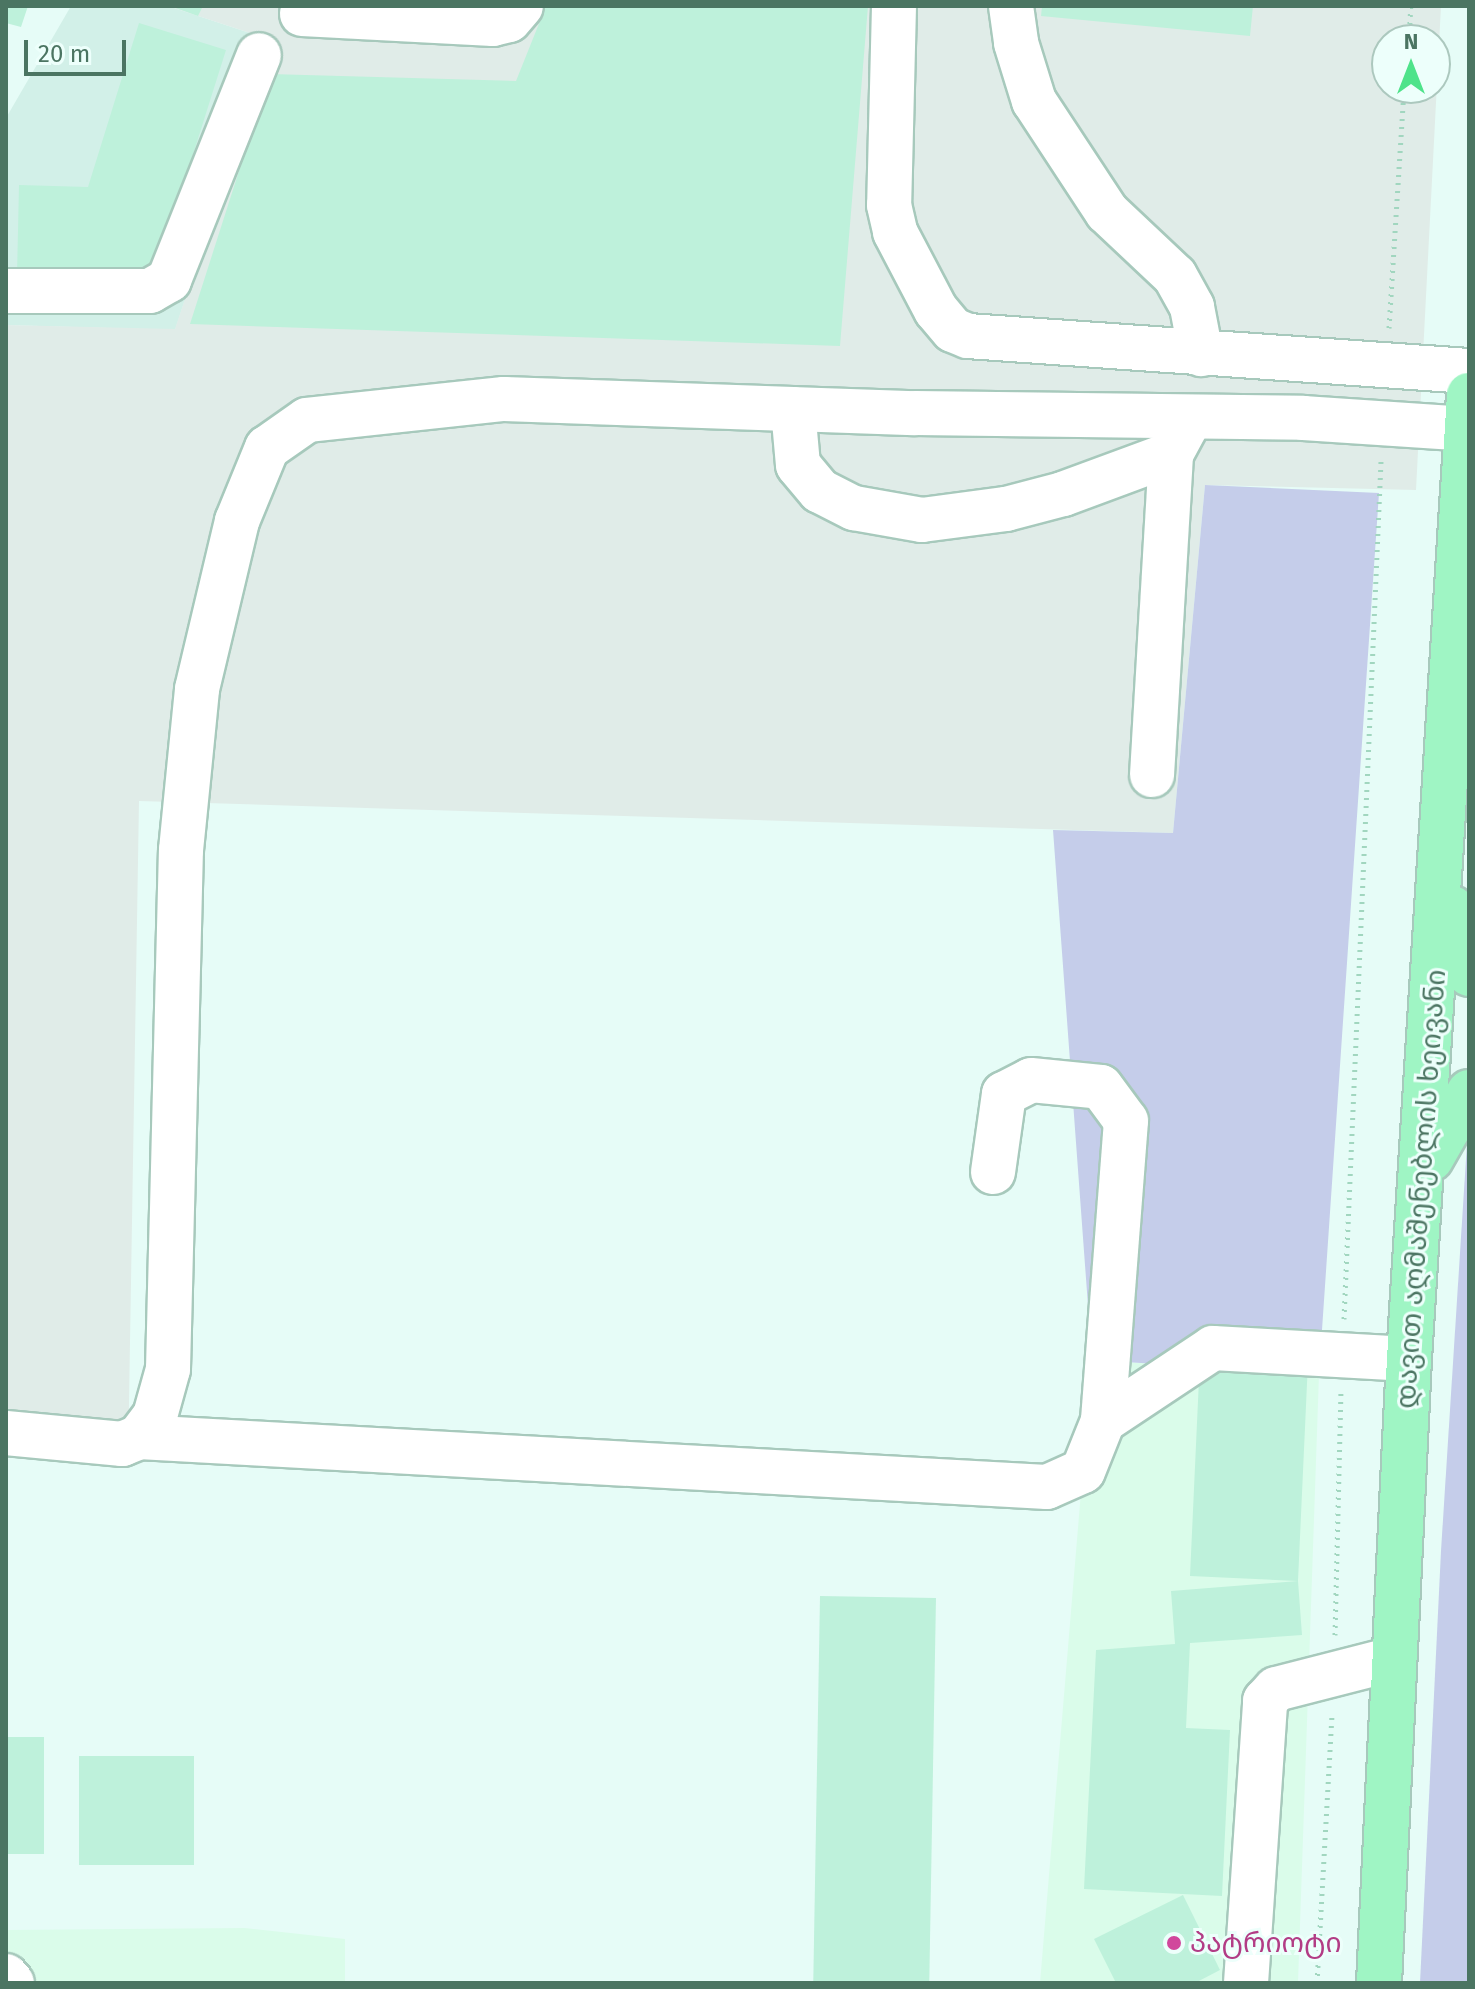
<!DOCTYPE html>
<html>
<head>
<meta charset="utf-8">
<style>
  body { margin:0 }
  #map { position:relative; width:1475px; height:1989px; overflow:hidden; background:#e6fcf7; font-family:"Fira Sans","Noto Sans Georgian",sans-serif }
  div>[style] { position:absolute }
  .residential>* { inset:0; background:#d2f0e8 }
  .commercial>* { inset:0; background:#dafcea }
  .industrial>* { inset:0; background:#e0ece8 }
  .green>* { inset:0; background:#c5cdea }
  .building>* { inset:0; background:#bef1db; transform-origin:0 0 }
  .path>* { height:5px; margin-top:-2.5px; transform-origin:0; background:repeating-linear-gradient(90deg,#a1d6bf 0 2px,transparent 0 8px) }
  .roads { filter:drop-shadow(2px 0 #a7c9bc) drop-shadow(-2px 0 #a7c9bc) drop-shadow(0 2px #a7c9bc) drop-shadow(0 -2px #a7c9bc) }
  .minor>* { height:44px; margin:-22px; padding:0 22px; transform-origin:22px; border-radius:22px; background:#fff }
  .highway>* { height:44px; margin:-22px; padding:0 22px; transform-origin:22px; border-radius:22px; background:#9ff5c4 }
  .dots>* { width:22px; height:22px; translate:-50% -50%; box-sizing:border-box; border:4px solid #edfffb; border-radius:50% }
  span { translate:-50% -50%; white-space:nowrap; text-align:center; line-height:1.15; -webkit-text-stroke:6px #edfffb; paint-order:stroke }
  .street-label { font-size:28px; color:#4b7562 }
  .hotel-label { font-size:28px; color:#b23c85 }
  .left { translate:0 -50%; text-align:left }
  .frame { position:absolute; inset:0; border:8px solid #4b7562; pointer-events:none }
  .north { position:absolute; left:1371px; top:24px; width:80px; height:80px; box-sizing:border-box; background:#edfffb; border:2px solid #acc8be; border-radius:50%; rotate:0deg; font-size:22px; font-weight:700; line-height:32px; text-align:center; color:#4b7562 }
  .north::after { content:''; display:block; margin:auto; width:28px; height:36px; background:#4ee38a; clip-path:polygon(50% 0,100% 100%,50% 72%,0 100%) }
  .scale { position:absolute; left:24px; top:40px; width:102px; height:36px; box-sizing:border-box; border:4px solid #4b7562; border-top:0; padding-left:10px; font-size:24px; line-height:28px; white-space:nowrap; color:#4b7562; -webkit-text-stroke:6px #edfffb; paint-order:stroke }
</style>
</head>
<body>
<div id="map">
  <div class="residential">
    <div style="clip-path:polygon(71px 6px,168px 6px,271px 40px,175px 330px,6px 325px,6px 118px)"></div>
  </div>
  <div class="commercial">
    <div style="clip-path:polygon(1092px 1360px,1319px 1374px,1298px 1983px,1040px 1983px)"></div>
    <div style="clip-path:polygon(244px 1928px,345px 1939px,345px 1983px,6px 1983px,6px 1930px)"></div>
  </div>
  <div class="industrial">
    <div style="clip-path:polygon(evenodd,168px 6px,1441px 6px,1416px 490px,1205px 485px,1173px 833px,139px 801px,128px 1463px,6px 1452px,6px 325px,175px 329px,271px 40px,168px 6px,1387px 40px,1435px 40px,1435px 88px,1387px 88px,1387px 40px)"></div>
  </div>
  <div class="green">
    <div style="clip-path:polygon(1205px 485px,1379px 493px,1319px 1374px,1092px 1360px,1053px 830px,1173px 833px)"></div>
    <div style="clip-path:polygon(1469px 1112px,1469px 1983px,1420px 1983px,1441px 1551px)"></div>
  </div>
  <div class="building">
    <div style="clip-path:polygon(6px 6px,28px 6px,21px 27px,6px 23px)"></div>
    <div style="clip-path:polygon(170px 6px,203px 6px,198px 16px)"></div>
    <div style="clip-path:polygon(546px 6px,868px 6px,840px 346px,190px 324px,270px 74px,516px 81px)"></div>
    <div style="clip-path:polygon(1042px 6px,1253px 6px,1250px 36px,1041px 16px)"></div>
    <div style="clip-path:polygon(139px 23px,226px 50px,154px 278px,17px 275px,19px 185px,88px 187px)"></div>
    <div style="clip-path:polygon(1200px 1357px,1308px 1362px,1298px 1581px,1302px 1635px,1190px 1643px,1186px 1728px,1230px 1730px,1222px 1896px,1084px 1889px,1096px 1650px,1175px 1644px,1171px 1591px,1298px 1581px,1190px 1576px)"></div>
    <div style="left:820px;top:1596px;width:116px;height:387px;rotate:1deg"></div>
    <div style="left:6px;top:1737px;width:38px;height:117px"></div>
    <div style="left:79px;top:1756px;width:115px;height:109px"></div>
    <div style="clip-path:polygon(1183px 1895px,1220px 1970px,1195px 1983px,1116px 1983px,1094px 1939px)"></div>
  </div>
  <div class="path">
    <div style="left:1409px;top:40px;width:34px;rotate:-87deg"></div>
    <div style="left:1389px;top:328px;width:240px;rotate:-86.4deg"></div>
    <div style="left:1344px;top:1319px;width:859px;rotate:-87.53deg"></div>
    <div style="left:1335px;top:1635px;width:242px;rotate:-88.6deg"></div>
    <div style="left:1317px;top:1983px;width:271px;rotate:-86.8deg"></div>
  </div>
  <div class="roads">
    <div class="minor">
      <div style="left:894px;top:6px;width:199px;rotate:91.4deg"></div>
      <div style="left:889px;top:205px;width:28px;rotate:77deg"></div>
      <div style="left:895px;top:232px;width:88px;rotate:62.3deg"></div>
      <div style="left:936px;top:310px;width:26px;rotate:50deg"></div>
      <div style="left:953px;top:330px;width:16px;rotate:22deg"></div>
      <div style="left:968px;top:336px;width:502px;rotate:4deg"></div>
      <div style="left:1011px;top:6px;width:37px;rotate:82deg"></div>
      <div style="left:1016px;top:43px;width:61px;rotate:72.8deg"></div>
      <div style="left:1034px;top:101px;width:133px;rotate:56.7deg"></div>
      <div style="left:1107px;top:212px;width:93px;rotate:43.3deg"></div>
      <div style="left:1175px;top:276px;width:35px;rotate:61deg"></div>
      <div style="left:1192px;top:307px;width:48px;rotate:79.2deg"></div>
      <div style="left:302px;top:14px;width:191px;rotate:3deg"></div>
      <div style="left:493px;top:24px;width:16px;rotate:-14deg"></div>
      <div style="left:509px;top:20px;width:18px;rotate:-49deg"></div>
      <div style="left:6px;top:291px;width:144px"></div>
      <div style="left:150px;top:291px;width:22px;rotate:-30deg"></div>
      <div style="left:169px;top:280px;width:242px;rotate:-68.2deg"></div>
      <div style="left:793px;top:409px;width:56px;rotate:84.9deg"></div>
      <div style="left:798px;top:465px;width:34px;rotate:50deg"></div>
      <div style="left:820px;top:491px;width:38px;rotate:27deg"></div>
      <div style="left:854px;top:508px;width:69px;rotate:10deg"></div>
      <div style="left:922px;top:520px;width:85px;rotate:-7.5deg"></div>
      <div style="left:1006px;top:509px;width:59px;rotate:-14.7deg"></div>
      <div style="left:1063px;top:494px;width:115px;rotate:-20.3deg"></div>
      <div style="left:1171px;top:454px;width:42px;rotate:-61.6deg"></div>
      <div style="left:1152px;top:775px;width:322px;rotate:-86.6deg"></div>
      <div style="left:993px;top:1172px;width:79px;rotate:-82deg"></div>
      <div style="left:1004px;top:1094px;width:30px;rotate:-27deg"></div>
      <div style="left:1031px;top:1080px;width:70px;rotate:5.7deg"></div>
      <div style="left:1101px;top:1087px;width:42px;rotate:53.7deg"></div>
      <div style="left:1126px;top:1121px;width:301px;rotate:94.4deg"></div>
      <div style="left:6px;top:1433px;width:117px;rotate:5.4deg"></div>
      <div style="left:122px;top:1444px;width:18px;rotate:-22deg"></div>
      <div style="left:139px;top:1437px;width:26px;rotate:-53deg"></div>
      <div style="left:155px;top:1416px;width:49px;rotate:-74.5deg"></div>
      <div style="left:168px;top:1369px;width:519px;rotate:-88.57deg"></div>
      <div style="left:181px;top:850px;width:162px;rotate:-84.3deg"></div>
      <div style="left:197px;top:689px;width:173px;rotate:-76.6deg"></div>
      <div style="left:237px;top:521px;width:79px;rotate:-67.7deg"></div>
      <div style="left:267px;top:448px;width:49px;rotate:-35deg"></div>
      <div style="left:307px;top:420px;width:198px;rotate:-6.1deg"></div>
      <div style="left:504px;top:399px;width:411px;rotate:2deg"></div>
      <div style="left:915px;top:413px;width:388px;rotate:0.7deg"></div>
      <div style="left:1303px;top:418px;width:164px;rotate:3.8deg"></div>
      <div style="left:139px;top:1437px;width:909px;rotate:3.15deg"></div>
      <div style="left:1047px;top:1487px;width:39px;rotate:-24deg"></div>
      <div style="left:1083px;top:1471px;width:54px;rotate:-68.2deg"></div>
      <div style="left:1103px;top:1421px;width:132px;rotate:-33.6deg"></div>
      <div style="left:1213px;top:1348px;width:196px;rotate:3.2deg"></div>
      <div style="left:6px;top:1976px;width:9px;rotate:49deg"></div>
      <div style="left:1246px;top:1983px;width:283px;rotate:-86.1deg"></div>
      <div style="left:1265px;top:1701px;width:16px;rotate:-47deg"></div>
      <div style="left:1276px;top:1689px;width:121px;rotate:-14.4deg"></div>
    </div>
    <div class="highway">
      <div style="left:1452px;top:908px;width:68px;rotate:75.6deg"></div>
      <div style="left:1431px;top:1159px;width:77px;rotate:-60.4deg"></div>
      <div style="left:1379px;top:1983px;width:625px;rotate:-87.25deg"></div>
      <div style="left:1409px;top:1359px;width:966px;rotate:-86.44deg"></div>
    </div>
  </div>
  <div class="dots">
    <div style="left:1174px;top:1943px;background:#d1479c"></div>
  </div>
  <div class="street-label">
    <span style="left:1421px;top:1189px;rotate:-86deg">დავით აღმაშენებლის ხეივანი</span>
  </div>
  <div class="hotel-label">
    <span class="left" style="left:1190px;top:1943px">პატრიოტი</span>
  </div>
  <div class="frame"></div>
  <div class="north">N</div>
  <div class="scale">20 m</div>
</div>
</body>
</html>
